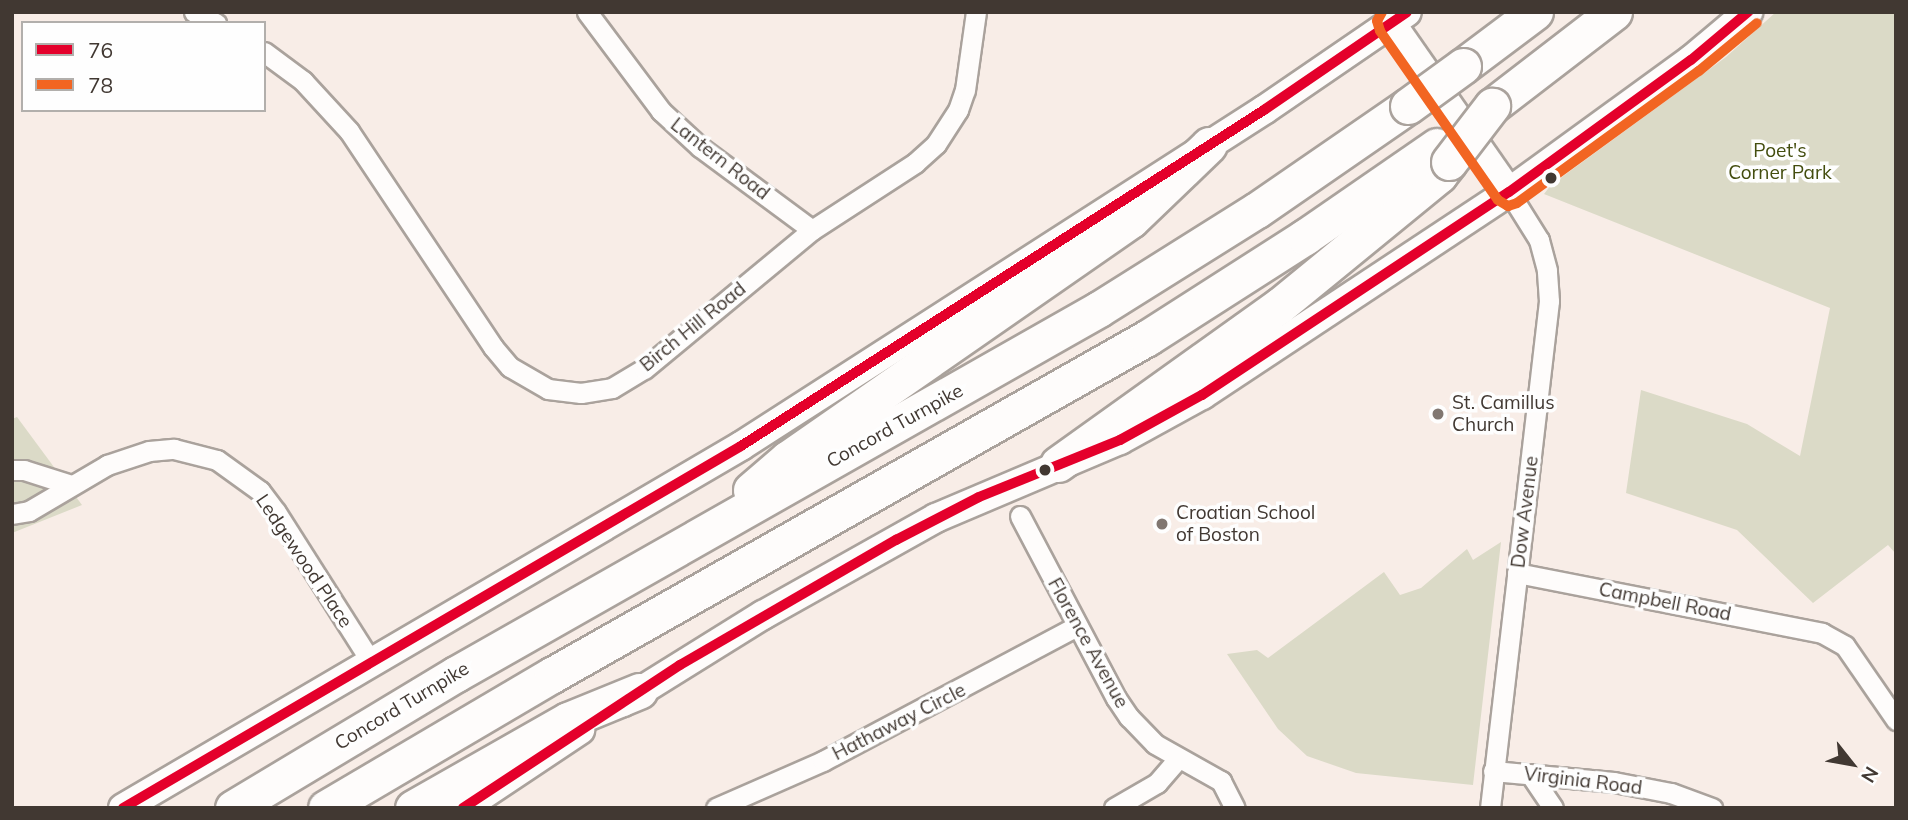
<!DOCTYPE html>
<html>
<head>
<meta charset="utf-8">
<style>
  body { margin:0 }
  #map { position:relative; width:1908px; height:820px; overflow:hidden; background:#f8ede7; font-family:Mulish,sans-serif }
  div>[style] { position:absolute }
  .green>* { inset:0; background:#dbdac7 }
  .roads { filter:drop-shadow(2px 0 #aaa29c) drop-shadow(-2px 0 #aaa29c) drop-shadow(0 2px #aaa29c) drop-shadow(0 -2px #aaa29c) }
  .street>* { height:19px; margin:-9.5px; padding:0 9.5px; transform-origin:9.5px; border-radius:9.5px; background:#fefcfb }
  .secondary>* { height:28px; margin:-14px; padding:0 14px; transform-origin:14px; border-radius:14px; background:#fefcfb }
  .highway>* { height:35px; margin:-17.5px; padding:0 17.5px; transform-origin:17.5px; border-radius:17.5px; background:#fefcfb }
  .bridges { filter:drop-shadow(2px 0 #aaa29c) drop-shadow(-2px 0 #aaa29c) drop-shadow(0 2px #aaa29c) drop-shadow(0 -2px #aaa29c) }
  .highway-bridge>* { height:35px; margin:-17.5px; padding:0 17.5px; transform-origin:17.5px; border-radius:17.5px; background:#fefcfb }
  .bus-1>* { height:10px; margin:-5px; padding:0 5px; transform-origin:5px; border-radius:5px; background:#e4002b }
  .bus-2>* { height:10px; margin:-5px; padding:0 5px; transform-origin:5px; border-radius:5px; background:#f26522 }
  .dots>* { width:19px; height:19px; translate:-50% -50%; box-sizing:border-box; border:4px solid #fefefe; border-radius:50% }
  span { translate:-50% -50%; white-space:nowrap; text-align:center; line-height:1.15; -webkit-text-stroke:7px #fefefe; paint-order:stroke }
  .park-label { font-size:19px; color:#434d0e }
  .street-label { font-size:19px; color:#413832 }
  .poi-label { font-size:19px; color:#413832 }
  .left { translate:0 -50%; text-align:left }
  .frame { position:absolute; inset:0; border:14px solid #413832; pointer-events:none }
  .legend { position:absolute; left:21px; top:21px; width:245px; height:91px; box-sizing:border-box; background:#fefefe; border:2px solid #b2afac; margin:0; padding:9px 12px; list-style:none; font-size:21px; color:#413832 }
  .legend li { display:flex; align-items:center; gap:14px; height:35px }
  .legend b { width:35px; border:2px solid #b2afac }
  .north { position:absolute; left:1817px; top:729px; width:70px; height:70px; -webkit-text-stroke:5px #fefefe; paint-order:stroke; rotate:121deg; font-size:19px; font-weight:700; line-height:28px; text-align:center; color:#413832 }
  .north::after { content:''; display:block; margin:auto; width:24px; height:32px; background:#413832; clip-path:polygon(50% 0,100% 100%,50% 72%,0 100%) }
</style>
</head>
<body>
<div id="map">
  <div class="green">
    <div style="clip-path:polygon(1776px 12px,1893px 12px,1896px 18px,1896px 554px,1888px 545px,1813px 603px,1737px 530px,1626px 493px,1641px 390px,1747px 424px,1800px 456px,1830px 308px,1544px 194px,1551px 185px,1726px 57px)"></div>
    <div style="clip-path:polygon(17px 417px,82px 505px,12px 533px,12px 419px)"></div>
    <div style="clip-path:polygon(1501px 542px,1473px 785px,1356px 773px,1307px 756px,1278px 729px,1227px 654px,1257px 650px,1268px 658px,1384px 572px,1400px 595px,1421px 588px,1467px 549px,1473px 560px)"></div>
  </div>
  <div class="roads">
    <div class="street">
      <div style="left:194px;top:12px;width:25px;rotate:27deg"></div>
      <div style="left:587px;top:12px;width:124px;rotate:53.2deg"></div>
      <div style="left:661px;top:111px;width:53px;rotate:42.7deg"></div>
      <div style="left:700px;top:147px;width:139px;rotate:36.5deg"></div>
      <div style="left:264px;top:52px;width:49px;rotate:36.6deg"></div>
      <div style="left:303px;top:81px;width:68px;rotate:47.4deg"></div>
      <div style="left:349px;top:131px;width:260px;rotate:56.3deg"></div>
      <div style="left:493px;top:347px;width:26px;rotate:50deg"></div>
      <div style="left:510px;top:367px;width:44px;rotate:30.1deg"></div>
      <div style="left:548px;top:389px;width:33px;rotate:7deg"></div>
      <div style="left:581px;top:393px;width:31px;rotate:-9deg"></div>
      <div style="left:612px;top:388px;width:37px;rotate:-31deg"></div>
      <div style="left:644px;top:369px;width:218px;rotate:-39.6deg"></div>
      <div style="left:812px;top:230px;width:123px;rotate:-33deg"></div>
      <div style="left:915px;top:163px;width:28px;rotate:-42deg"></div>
      <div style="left:936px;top:144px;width:40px;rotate:-57.1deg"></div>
      <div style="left:958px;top:110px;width:21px;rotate:-71deg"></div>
      <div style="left:965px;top:90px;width:79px;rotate:-82deg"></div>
      <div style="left:12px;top:470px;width:12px"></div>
      <div style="left:24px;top:470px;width:49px;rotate:17.7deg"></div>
      <div style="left:12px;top:514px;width:17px;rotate:-10deg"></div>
      <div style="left:29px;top:511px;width:91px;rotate:-30.5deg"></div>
      <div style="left:107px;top:465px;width:44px;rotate:-18.4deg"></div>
      <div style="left:149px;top:451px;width:25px;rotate:-5deg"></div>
      <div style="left:174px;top:449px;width:44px;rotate:14.3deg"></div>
      <div style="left:217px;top:460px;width:53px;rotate:35.8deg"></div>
      <div style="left:260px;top:491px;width:26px;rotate:53deg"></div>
      <div style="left:276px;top:512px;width:179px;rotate:57.6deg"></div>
      <div style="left:1020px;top:516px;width:206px;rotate:62.2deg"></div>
      <div style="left:1116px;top:698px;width:23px;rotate:56deg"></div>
      <div style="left:1129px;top:717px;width:37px;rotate:46deg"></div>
      <div style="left:1155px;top:744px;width:76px;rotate:29.3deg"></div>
      <div style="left:1221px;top:781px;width:30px;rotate:63deg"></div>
      <div style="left:1517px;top:573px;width:311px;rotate:11.1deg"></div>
      <div style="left:1822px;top:633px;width:26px;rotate:29deg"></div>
      <div style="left:1845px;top:646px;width:90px;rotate:55.4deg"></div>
      <div style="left:1493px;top:771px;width:121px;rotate:5.2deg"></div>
      <div style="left:1614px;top:782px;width:58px;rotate:10.9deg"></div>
      <div style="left:1671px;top:793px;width:44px;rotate:20.1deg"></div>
      <div style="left:1530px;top:774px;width:41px;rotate:55.9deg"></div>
      <div style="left:716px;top:808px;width:117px;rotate:-23.7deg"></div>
      <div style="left:823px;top:761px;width:288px;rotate:-28deg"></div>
      <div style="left:1114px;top:808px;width:50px;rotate:-30.2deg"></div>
      <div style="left:1157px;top:783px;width:33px;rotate:-49deg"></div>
      <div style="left:1490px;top:808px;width:510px;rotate:-83.36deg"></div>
      <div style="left:1549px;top:301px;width:31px;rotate:-94deg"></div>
      <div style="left:1547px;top:270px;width:31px;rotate:-105deg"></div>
      <div style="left:1539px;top:240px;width:57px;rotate:-122deg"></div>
    </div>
    <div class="secondary">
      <div style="left:1391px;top:23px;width:206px;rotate:55.1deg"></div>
      <div style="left:623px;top:702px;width:165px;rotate:-31.9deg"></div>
      <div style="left:763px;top:615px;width:198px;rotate:-29.3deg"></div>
      <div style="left:936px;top:518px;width:200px;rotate:-23deg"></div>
      <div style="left:1120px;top:440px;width:94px;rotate:-28.8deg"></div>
      <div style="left:1202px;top:395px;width:368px;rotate:-33.5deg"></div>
      <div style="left:1509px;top:192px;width:225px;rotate:-36deg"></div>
      <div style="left:1691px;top:60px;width:75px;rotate:-40.1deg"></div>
      <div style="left:123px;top:808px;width:716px;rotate:-30.36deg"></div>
      <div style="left:741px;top:446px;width:622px;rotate:-32.72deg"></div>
      <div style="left:1264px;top:110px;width:173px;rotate:-34.4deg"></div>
      <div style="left:463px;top:808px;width:141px;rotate:-33.7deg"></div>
    </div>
    <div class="highway">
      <div style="left:1463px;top:66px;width:90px;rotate:-36.9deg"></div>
      <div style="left:1492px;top:106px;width:154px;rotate:-37.6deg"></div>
      <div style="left:1058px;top:464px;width:272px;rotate:-35.6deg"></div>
      <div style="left:1279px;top:306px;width:207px;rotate:-39.3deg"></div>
      <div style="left:1439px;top:175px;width:16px;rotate:-52deg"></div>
      <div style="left:751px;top:490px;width:48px;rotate:-40.7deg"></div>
      <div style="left:787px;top:459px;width:419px;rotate:-34.8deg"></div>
      <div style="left:1131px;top:220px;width:108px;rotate:-43.9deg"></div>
      <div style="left:233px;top:808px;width:260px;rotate:-31deg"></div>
      <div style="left:456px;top:674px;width:739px;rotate:-29.58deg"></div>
      <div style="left:1099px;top:309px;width:186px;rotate:-32.1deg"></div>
      <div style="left:1257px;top:210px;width:183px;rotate:-34.6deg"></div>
      <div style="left:326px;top:808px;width:262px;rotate:-30.5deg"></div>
      <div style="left:552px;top:675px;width:684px;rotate:-29.53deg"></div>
      <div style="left:1147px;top:338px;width:188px;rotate:-32.6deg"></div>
      <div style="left:1305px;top:237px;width:160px;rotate:-34.6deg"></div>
      <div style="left:413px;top:808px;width:178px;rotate:-29.6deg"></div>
      <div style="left:568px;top:720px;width:77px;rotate:-22.2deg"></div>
    </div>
  </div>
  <div class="bridges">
    <div class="highway-bridge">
      <div style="left:1408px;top:106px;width:68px;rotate:-36deg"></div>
      <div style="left:1449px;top:162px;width:71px;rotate:-52.5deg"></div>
    </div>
  </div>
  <div class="bus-1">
    <div style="left:123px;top:808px;width:716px;rotate:-30.36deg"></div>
    <div style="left:741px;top:446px;width:622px;rotate:-32.72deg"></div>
    <div style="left:1264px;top:110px;width:173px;rotate:-34.4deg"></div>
    <div style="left:463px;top:808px;width:260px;rotate:-33.4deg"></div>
    <div style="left:680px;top:665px;width:250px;rotate:-30.1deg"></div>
    <div style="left:896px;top:540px;width:93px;rotate:-27.4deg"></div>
    <div style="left:979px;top:497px;width:152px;rotate:-22deg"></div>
    <div style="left:1120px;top:440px;width:94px;rotate:-28.8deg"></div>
    <div style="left:1202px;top:395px;width:368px;rotate:-33.5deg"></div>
    <div style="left:1509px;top:192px;width:225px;rotate:-36deg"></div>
    <div style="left:1691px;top:60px;width:75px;rotate:-40.1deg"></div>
  </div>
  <div class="bus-2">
    <div style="left:1382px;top:12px;width:10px;rotate:119deg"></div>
    <div style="left:1377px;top:21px;width:10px;rotate:73deg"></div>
    <div style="left:1380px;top:31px;width:206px;rotate:55.1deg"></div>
    <div style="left:1498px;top:200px;width:12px;rotate:31deg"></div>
    <div style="left:1508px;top:206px;width:9px;rotate:-18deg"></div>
    <div style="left:1517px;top:203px;width:225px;rotate:-36deg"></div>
    <div style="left:1699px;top:71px;width:75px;rotate:-39.6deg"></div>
  </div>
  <div class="dots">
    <div style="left:1551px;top:178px;background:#413832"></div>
    <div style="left:1438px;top:414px;background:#817771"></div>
    <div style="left:1045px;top:470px;background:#413832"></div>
    <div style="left:1162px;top:524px;background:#817771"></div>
  </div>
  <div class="park-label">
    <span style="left:1780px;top:162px">Poet's<br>Corner Park</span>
  </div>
  <div class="street-label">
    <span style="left:720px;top:159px;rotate:38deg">Lantern Road</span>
    <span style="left:693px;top:327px;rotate:-39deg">Birch Hill Road</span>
    <span style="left:895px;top:426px;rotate:-29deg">Concord Turnpike</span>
    <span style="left:1525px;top:512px;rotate:-83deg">Dow Avenue</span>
    <span style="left:304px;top:561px;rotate:56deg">Ledgewood Place</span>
    <span style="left:1665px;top:602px;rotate:11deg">Campbell Road</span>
    <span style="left:1088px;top:643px;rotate:61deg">Florence Avenue</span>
    <span style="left:402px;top:706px;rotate:-31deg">Concord Turnpike</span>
    <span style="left:899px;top:722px;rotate:-27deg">Hathaway Circle</span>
    <span style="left:1583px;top:781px;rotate:7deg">Virginia Road</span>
  </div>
  <div class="poi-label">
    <span class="left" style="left:1452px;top:414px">St. Camillus<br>Church</span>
    <span class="left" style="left:1176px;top:524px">Croatian School<br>of Boston</span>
  </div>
  <div class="frame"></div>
  <ul class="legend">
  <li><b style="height:9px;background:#e4002b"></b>76</li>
  <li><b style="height:9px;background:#f26522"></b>78</li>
  </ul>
  <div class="north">N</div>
</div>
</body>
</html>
